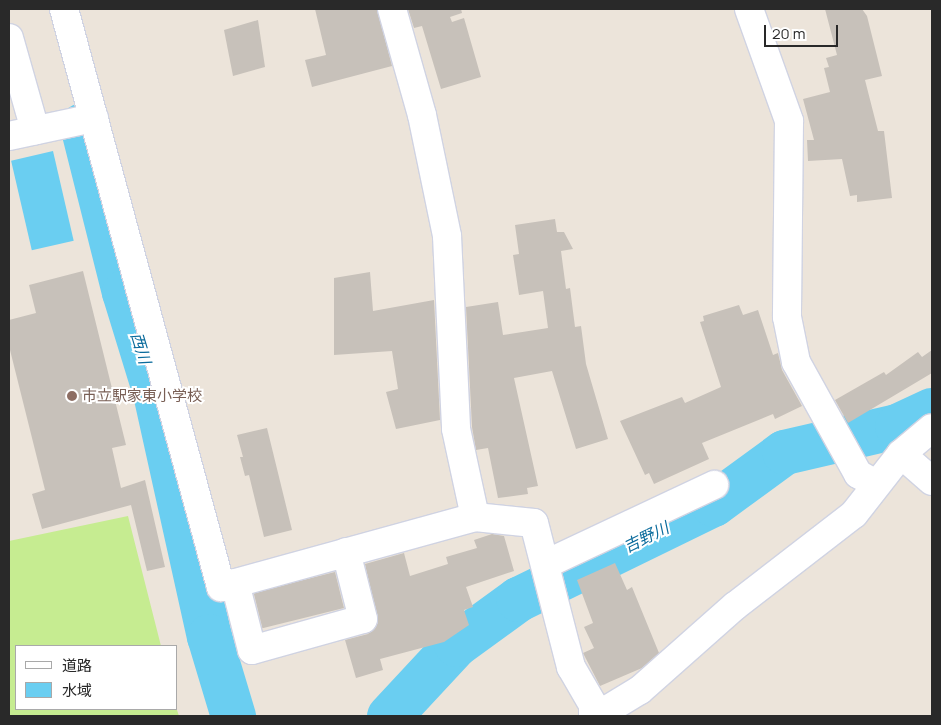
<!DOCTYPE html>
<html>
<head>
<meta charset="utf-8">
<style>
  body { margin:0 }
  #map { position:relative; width:941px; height:725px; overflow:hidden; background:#ece4da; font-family:Manrope,"Noto Sans JP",sans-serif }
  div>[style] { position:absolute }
  .pitch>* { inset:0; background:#c6ec91 }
  .water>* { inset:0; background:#6acef1; transform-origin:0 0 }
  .river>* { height:45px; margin:-22.5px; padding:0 22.5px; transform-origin:22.5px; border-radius:22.5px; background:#6acef1 }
  .building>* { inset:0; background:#c7c1ba; transform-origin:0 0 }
  .roads { filter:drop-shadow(1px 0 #d0d3e2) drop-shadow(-1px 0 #d0d3e2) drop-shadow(0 1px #d0d3e2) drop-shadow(0 -1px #d0d3e2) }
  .minor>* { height:28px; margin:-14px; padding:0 14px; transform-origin:14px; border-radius:14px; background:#fff }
  .dots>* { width:14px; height:14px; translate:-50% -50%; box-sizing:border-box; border:2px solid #fff; border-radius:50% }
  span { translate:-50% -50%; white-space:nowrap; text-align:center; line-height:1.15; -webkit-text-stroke:4px #fff; paint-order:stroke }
  .education-label { font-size:15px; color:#785e54 }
  .left { translate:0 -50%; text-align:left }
  .water-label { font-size:16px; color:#0a6b9c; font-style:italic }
  .frame { position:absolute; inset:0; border:10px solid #292929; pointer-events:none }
  .legend { position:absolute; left:15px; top:645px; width:162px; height:65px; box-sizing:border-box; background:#fff; border:1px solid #a9a9a9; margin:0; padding:6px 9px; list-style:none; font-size:15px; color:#292929 }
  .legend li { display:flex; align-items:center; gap:10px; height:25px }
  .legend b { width:25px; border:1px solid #a9a9a9 }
  .scale { position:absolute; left:764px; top:25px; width:74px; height:22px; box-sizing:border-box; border:2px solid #292929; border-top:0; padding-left:6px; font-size:15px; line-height:18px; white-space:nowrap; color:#292929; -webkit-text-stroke:4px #fff; paint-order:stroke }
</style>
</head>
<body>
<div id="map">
  <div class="pitch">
    <div style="clip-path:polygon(128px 516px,161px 646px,16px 646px,16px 709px,176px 707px,179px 716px,9px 716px,9px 541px)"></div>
  </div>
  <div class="water">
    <div style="left:53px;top:151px;width:92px;height:43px;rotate:77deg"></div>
  </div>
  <div class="river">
    <div style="left:82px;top:125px;width:172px;rotate:75.9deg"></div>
    <div style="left:124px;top:292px;width:106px;rotate:72.9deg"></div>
    <div style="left:155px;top:393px;width:249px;rotate:77.5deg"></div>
    <div style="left:209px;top:636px;width:84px;rotate:73.3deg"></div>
    <div style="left:389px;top:716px;width:98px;rotate:-47.1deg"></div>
    <div style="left:456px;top:644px;width:77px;rotate:-36deg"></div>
    <div style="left:518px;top:599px;width:217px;rotate:-26deg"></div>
    <div style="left:713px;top:504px;width:88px;rotate:-36.2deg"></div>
    <div style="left:784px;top:452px;width:116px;rotate:-13deg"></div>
    <div style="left:897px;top:426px;width:38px;rotate:-25deg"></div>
  </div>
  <div class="building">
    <div style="clip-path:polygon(315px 9px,377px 9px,392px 66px,312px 87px,305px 60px,326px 55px)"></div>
    <div style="clip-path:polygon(408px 9px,461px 9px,462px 13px,450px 17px,452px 22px,464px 18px,481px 77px,441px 89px,422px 26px,414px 28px)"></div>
    <div style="clip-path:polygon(825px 9px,862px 9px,867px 16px,882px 76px,865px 80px,878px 131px,884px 131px,892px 198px,857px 202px,857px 195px,850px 196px,842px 159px,808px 161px,807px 140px,814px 140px,803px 99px,830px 92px,824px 68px,829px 67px,826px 58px,837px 55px)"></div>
    <div style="clip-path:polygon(258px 20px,265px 67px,233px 76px,224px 30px)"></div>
    <div style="clip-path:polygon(555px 219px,557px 232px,564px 232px,573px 249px,561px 251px,566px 289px,570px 288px,575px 327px,581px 326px,586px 364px,608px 439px,576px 449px,552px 371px,514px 378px,538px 486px,527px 488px,528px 494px,498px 498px,488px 448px,476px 450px,472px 427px,466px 307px,498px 302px,503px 335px,548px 328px,543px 291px,519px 295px,513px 255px,519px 254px,515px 225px)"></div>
    <div style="clip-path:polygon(83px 271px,126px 445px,112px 448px,121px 488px,145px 480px,165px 567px,147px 571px,131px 505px,42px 529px,32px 494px,45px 490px,9px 346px,9px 320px,36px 313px,29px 285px)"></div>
    <div style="clip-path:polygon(370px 272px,373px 311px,434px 300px,440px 420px,396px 429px,386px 392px,398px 389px,392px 351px,334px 355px,334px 278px)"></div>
    <div style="clip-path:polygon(739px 305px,743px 315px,758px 310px,773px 355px,778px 353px,782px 370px,802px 406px,775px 419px,773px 414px,702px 443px,709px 459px,654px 484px,649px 473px,645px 475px,620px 421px,682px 397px,685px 403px,721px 387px,700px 322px,704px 321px,703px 316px)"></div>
    <div style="clip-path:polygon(932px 350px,932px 373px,848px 423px,835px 400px,884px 372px,886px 375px,918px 352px,922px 357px)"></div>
    <div style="clip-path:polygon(267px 428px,292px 530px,264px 537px,249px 475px,245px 476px,240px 457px,243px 457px,237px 435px)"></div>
    <div style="clip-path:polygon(492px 534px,504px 536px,514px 571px,466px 587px,473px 607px,464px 610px,469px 625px,444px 642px,380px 659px,383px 670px,356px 678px,345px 640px,368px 634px,378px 623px,365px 564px,404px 553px,410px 576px,448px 564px,446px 557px,477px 548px,474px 540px)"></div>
    <div style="clip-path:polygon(615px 563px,627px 590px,632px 587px,659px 653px,642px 668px,600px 686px,583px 653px,594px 648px,584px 627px,593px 623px,577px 580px)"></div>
    <div style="left:335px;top:572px;width:37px;height:84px;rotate:76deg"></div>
  </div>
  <div class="roads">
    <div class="minor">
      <div style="left:64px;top:9px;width:599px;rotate:74.8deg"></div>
      <div style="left:221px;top:587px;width:263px;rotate:-15.4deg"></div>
      <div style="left:392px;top:9px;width:110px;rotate:74.2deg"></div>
      <div style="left:422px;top:115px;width:124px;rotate:78.3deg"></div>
      <div style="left:447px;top:236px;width:193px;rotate:87.3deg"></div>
      <div style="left:456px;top:429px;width:90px;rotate:77.8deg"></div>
      <div style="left:475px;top:517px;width:59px;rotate:5.8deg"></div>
      <div style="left:534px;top:523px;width:149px;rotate:75.6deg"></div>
      <div style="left:571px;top:667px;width:44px;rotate:59.9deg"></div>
      <div style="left:593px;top:705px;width:11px;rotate:90deg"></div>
      <div style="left:749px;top:9px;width:119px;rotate:70.3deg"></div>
      <div style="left:789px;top:121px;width:196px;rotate:90.6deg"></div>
      <div style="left:787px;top:317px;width:46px;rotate:78.7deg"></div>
      <div style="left:796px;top:362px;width:128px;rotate:61deg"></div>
      <div style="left:858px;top:474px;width:21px;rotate:29deg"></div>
      <div style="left:9px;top:38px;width:96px;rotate:74.2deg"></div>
      <div style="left:9px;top:136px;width:87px;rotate:-12deg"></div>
      <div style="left:901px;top:454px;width:41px;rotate:41.1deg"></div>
      <div style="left:546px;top:564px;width:186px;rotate:-25.2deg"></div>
      <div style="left:235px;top:583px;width:69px;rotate:75.8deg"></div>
      <div style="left:252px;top:650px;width:115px;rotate:-15.6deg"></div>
      <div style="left:363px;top:619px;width:69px;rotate:-104.2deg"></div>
      <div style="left:597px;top:716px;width:50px;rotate:-31.2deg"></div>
      <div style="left:640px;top:690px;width:127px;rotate:-41.5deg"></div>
      <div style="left:735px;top:606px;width:150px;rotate:-37.7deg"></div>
      <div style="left:854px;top:514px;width:76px;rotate:-51.9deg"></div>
      <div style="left:901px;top:454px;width:40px;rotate:-40deg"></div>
    </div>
  </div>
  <div class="dots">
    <div style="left:72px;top:396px;background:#8d6e63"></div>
  </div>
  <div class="education-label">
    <span class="left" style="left:82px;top:396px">市立駅家東小学校</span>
  </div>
  <div class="water-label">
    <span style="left:141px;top:348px;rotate:73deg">西川</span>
    <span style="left:646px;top:537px;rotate:-26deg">吉野川</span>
  </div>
  <div class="frame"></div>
  <ul class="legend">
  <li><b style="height:6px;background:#fff"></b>道路</li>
  <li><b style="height:14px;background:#6acef1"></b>水域</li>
  </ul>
  <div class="scale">20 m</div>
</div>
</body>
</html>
